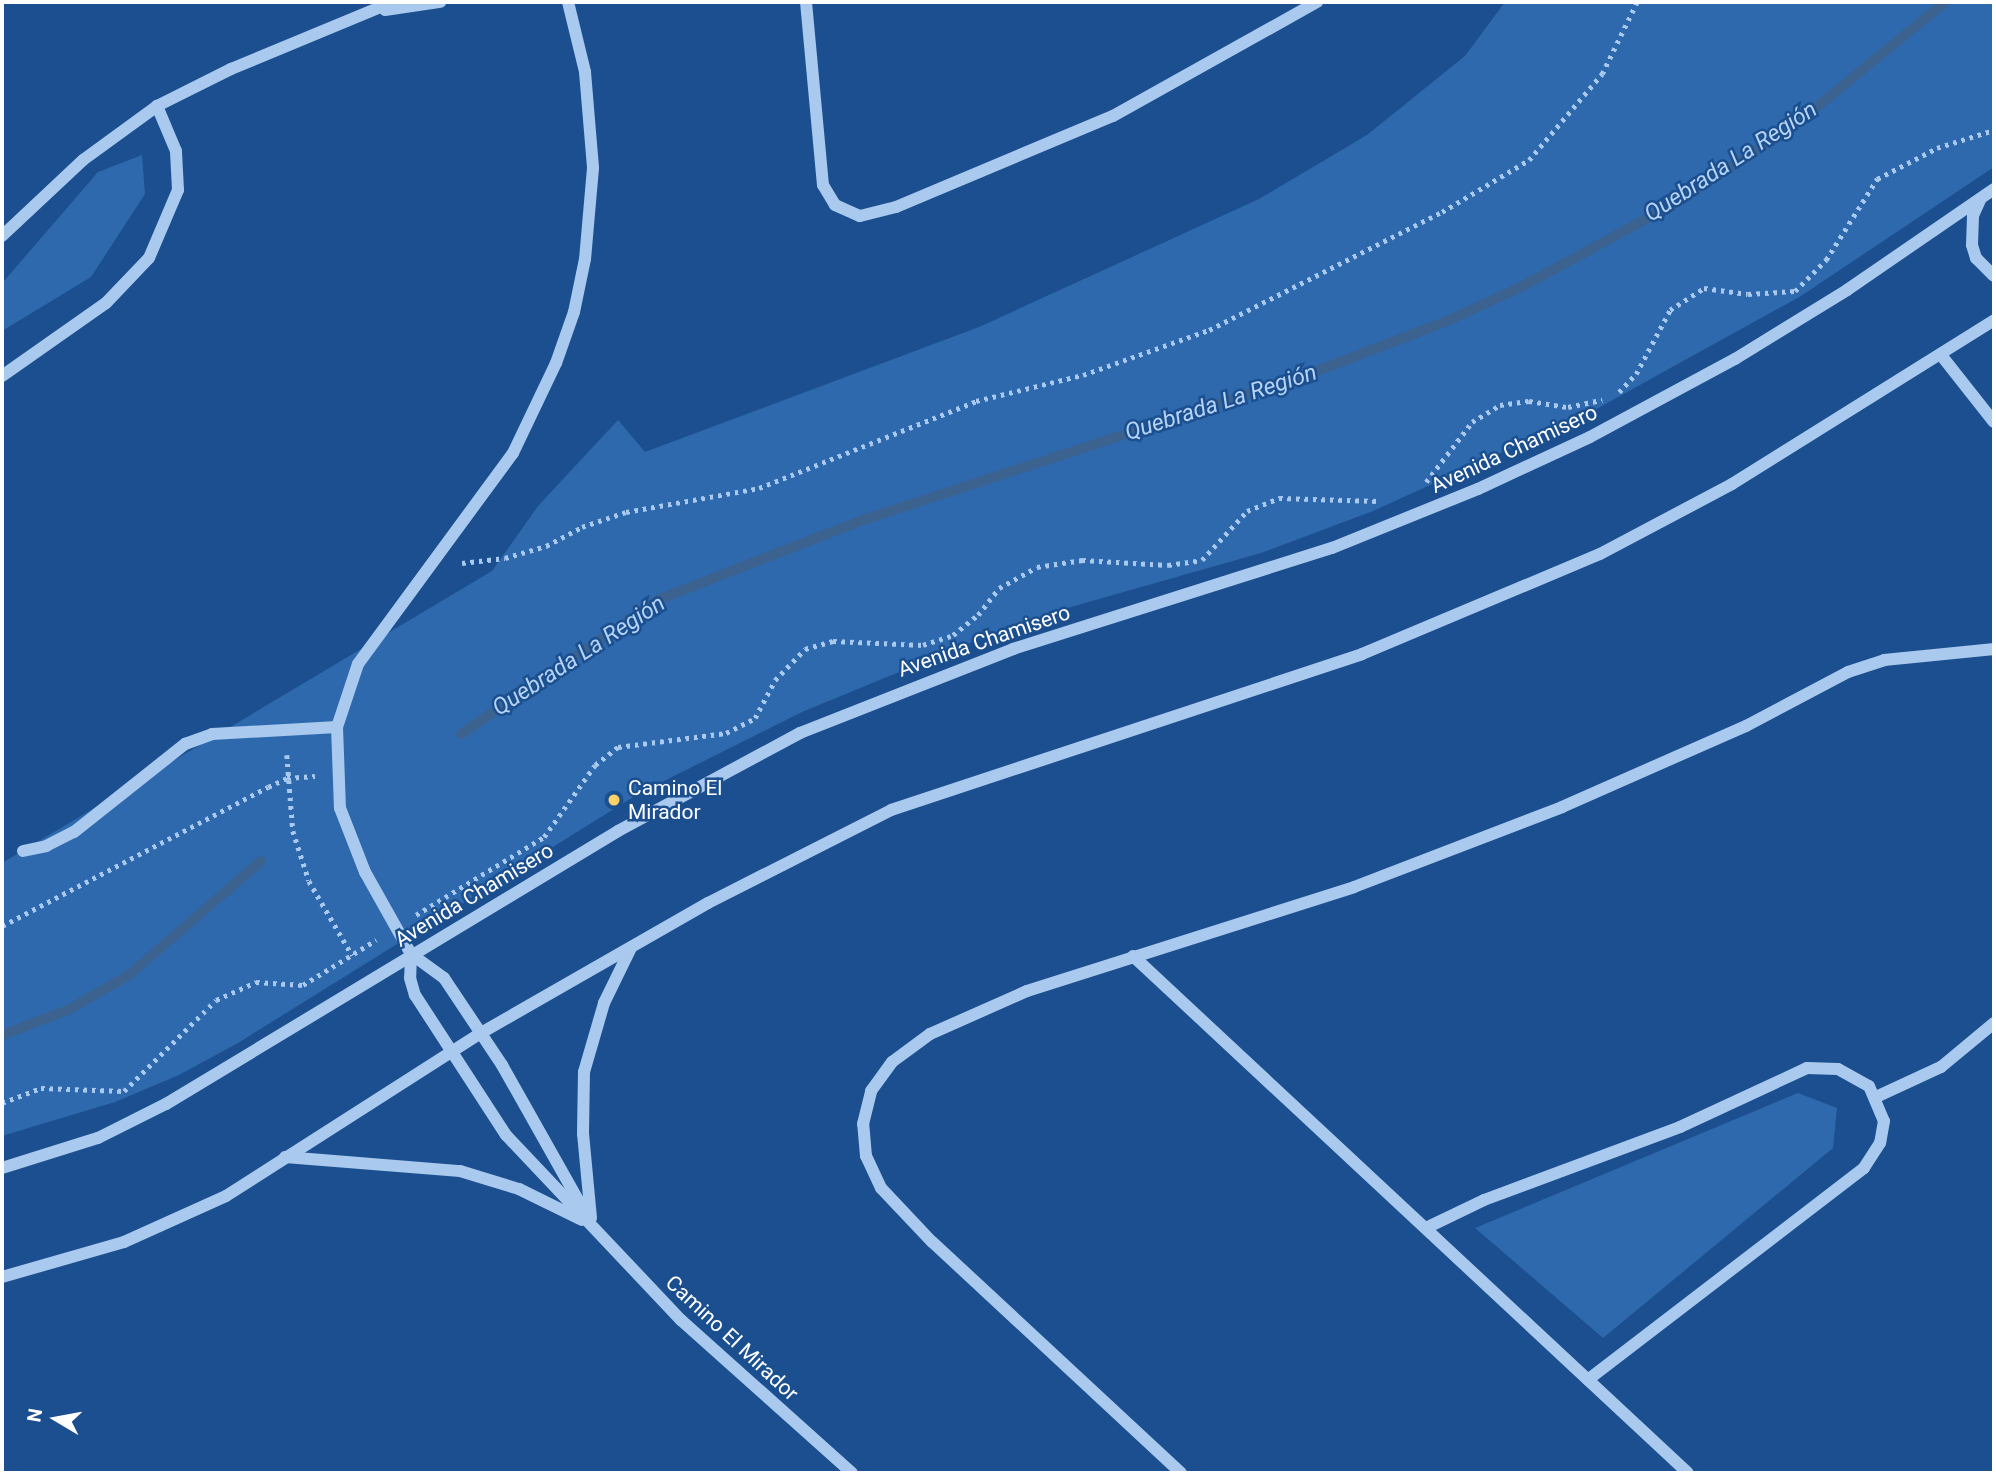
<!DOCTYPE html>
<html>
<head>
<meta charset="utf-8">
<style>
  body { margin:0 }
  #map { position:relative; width:1996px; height:1475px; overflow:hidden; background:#1b4f8f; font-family:Roboto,sans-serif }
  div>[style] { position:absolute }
  .green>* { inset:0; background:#2e69ad }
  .stream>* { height:10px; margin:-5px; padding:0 5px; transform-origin:5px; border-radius:5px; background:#3c6290 }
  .path>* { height:4.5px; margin-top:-2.25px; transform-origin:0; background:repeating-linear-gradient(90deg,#a9c9ee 0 3.5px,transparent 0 8.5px) }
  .minor>* { height:12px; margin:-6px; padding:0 6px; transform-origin:6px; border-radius:6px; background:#a9c9ee }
  .dots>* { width:19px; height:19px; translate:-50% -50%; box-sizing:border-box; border:4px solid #1b4f8f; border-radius:50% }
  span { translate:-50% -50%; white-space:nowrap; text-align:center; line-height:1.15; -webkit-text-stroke:5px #1b4f8f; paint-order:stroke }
  .street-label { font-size:21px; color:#fff }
  .poi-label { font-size:21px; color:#fff }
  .left { translate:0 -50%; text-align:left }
  .water-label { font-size:23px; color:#b5d3f5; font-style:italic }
  .frame { position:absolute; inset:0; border:4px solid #fff; pointer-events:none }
  .north { position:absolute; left:21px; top:1384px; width:70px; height:70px; -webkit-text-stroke:5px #1b4f8f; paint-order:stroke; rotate:280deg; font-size:19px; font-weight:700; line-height:28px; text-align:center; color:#fff }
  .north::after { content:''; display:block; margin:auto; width:24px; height:32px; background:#fff; clip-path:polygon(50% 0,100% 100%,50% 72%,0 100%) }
</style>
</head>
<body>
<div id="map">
  <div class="green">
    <div style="clip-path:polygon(1505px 2px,1994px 2px,1994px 167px,1801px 296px,1591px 412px,1373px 511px,1261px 553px,1071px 607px,977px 640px,802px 712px,638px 794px,238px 1043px,179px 1075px,115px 1102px,2px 1136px,2px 863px,492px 571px,538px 506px,618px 420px,645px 452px,979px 327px,1259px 199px,1367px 135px,1465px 56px)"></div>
    <div style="clip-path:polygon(142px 155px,145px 194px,91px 277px,2px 331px,4px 281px,98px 172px)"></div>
    <div style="clip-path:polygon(1798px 1093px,1837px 1108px,1833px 1148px,1603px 1338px,1475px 1228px)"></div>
  </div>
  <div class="stream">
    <div style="left:461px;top:734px;width:240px;rotate:-34.2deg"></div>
    <div style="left:660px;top:599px;width:218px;rotate:-21.3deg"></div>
    <div style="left:863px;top:520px;width:469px;rotate:-18.1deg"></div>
    <div style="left:1309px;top:374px;width:148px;rotate:-21deg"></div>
    <div style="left:1447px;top:321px;width:84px;rotate:-24.7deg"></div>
    <div style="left:1523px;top:286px;width:167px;rotate:-28.6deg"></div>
    <div style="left:1670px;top:206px;width:143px;rotate:-32.7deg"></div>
    <div style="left:1790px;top:129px;width:200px;rotate:-39.3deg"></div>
    <div style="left:2px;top:1035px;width:71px;rotate:-20.7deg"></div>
    <div style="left:68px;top:1010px;width:70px;rotate:-29.8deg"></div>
    <div style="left:129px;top:975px;width:174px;rotate:-40.8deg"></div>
  </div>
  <div class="path">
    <div style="left:1619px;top:392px;width:25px;rotate:-47deg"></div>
    <div style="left:1636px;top:374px;width:72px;rotate:-62deg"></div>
    <div style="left:1670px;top:310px;width:40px;rotate:-32.9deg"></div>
    <div style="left:1704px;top:288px;width:44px;rotate:7.8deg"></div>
    <div style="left:1748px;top:294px;width:47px;rotate:-3.7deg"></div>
    <div style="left:1795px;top:291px;width:44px;rotate:-45deg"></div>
    <div style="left:1826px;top:260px;width:96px;rotate:-57.8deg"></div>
    <div style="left:1877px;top:179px;width:68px;rotate:-27.3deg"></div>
    <div style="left:1937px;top:148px;width:60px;rotate:-17.5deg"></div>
    <div style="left:1426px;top:482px;width:76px;rotate:-52.5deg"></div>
    <div style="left:1472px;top:422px;width:33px;rotate:-31deg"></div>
    <div style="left:1500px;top:405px;width:29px;rotate:-8deg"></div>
    <div style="left:1529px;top:401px;width:39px;rotate:9deg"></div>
    <div style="left:1568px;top:407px;width:35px;rotate:-12deg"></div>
    <div style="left:462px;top:563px;width:43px;rotate:-6.6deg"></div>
    <div style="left:505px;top:558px;width:43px;rotate:-16.3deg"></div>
    <div style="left:546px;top:546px;width:41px;rotate:-27.8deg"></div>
    <div style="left:582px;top:527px;width:46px;rotate:-18.8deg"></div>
    <div style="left:626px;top:512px;width:135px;rotate:-10.2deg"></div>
    <div style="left:759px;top:488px;width:234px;rotate:-21.8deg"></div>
    <div style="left:976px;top:401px;width:110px;rotate:-13.7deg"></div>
    <div style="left:1083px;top:375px;width:134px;rotate:-19.7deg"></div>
    <div style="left:1209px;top:330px;width:261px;rotate:-26.9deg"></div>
    <div style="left:1442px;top:212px;width:101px;rotate:-30.9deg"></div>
    <div style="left:1529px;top:160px;width:113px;rotate:-49.7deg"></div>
    <div style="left:1602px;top:74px;width:80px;rotate:-64.1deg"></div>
    <div style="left:287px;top:755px;width:76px;rotate:85.5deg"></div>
    <div style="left:293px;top:831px;width:52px;rotate:72.3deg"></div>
    <div style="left:309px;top:881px;width:86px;rotate:59.8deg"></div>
    <div style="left:416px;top:915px;width:150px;rotate:-31.4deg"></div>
    <div style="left:544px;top:837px;width:88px;rotate:-54.7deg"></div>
    <div style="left:595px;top:765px;width:29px;rotate:-38deg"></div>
    <div style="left:618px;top:747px;width:109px;rotate:-7.4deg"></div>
    <div style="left:726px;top:733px;width:33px;rotate:-27deg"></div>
    <div style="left:755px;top:718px;width:43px;rotate:-62.2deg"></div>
    <div style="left:775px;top:680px;width:43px;rotate:-45.9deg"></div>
    <div style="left:805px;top:649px;width:29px;rotate:-16deg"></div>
    <div style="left:833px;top:641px;width:90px;rotate:2.5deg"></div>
    <div style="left:923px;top:645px;width:32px;rotate:-18deg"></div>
    <div style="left:953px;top:635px;width:32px;rotate:-39deg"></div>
    <div style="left:978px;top:615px;width:34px;rotate:-52deg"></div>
    <div style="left:999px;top:588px;width:43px;rotate:-28.9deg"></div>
    <div style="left:1037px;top:567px;width:46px;rotate:-8.8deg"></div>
    <div style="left:1082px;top:560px;width:86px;rotate:3.3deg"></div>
    <div style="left:1168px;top:565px;width:34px;rotate:-8deg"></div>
    <div style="left:1202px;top:560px;width:67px;rotate:-47.4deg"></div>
    <div style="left:1247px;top:511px;width:35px;rotate:-22deg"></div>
    <div style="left:1279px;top:498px;width:99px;rotate:1.7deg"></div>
    <div style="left:2px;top:926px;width:300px;rotate:-27.6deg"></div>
    <div style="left:268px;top:787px;width:21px;rotate:-25deg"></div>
    <div style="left:287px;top:778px;width:28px;rotate:-4deg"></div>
    <div style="left:2px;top:1103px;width:42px;rotate:-21deg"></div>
    <div style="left:41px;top:1088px;width:83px;rotate:2.1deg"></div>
    <div style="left:124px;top:1091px;width:129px;rotate:-44.7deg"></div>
    <div style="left:216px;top:1000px;width:44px;rotate:-24.2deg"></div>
    <div style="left:256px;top:982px;width:47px;rotate:3.7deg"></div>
    <div style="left:303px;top:985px;width:86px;rotate:-31.7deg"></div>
  </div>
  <div class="minor">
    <div style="left:568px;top:2px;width:72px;rotate:76.3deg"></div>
    <div style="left:585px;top:72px;width:96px;rotate:85.2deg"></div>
    <div style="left:593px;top:168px;width:91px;rotate:95deg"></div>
    <div style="left:585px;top:259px;width:54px;rotate:101.7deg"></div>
    <div style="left:574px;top:312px;width:54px;rotate:109.4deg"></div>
    <div style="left:556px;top:363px;width:100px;rotate:115.5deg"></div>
    <div style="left:513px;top:453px;width:262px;rotate:126.3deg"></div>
    <div style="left:358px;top:664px;width:66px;rotate:108.4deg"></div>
    <div style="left:337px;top:727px;width:81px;rotate:87.9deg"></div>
    <div style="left:340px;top:808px;width:69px;rotate:68.7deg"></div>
    <div style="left:365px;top:872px;width:94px;rotate:60.7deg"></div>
    <div style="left:411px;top:954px;width:24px;rotate:92deg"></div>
    <div style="left:410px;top:978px;width:18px;rotate:74deg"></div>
    <div style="left:415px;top:995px;width:167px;rotate:57deg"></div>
    <div style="left:506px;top:1135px;width:255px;rotate:46.6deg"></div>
    <div style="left:681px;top:1320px;width:229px;rotate:41.8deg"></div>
    <div style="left:806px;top:2px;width:184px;rotate:84.7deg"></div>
    <div style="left:823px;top:185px;width:23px;rotate:59deg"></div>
    <div style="left:835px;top:205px;width:27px;rotate:24deg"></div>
    <div style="left:860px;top:216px;width:37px;rotate:-14deg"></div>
    <div style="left:896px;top:207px;width:235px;rotate:-22.8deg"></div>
    <div style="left:1113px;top:116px;width:234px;rotate:-29.2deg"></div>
    <div style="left:385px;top:10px;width:56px;rotate:-8.3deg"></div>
    <div style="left:1980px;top:200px;width:17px;rotate:114deg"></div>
    <div style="left:1973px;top:216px;width:29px;rotate:92deg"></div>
    <div style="left:1972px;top:245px;width:14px;rotate:73deg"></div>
    <div style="left:1976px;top:258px;width:25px;rotate:45deg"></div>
    <div style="left:2px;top:236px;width:111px;rotate:-43.2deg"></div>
    <div style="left:83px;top:160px;width:92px;rotate:-36.1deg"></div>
    <div style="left:157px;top:106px;width:83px;rotate:-26.6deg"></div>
    <div style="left:231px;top:69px;width:175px;rotate:-22.5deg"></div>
    <div style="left:1941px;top:355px;width:85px;rotate:51.7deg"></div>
    <div style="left:2px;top:376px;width:127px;rotate:-35.1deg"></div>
    <div style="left:106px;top:303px;width:62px;rotate:-46.3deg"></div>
    <div style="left:149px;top:258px;width:74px;rotate:-66.9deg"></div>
    <div style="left:178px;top:190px;width:39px;rotate:-93deg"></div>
    <div style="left:176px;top:151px;width:49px;rotate:-112.9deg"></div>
    <div style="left:23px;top:851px;width:24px;rotate:-12deg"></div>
    <div style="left:46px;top:846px;width:31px;rotate:-27deg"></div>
    <div style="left:74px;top:832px;width:142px;rotate:-38.4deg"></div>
    <div style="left:185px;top:744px;width:29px;rotate:-20deg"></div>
    <div style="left:212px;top:734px;width:125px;rotate:-3.2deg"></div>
    <div style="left:411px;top:954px;width:41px;rotate:36deg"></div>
    <div style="left:444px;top:978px;width:105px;rotate:56.3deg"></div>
    <div style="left:502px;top:1065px;width:165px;rotate:60.6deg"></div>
    <div style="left:1133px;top:956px;width:758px;rotate:42.97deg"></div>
    <div style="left:1876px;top:1097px;width:72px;rotate:-24.8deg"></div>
    <div style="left:1941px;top:1067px;width:69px;rotate:-39.7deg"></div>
    <div style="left:285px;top:1157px;width:176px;rotate:4.6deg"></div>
    <div style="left:460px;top:1171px;width:62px;rotate:17deg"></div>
    <div style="left:519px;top:1189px;width:70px;rotate:26.2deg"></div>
    <div style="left:2px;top:1168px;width:101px;rotate:-17.4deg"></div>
    <div style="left:98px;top:1138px;width:76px;rotate:-26.6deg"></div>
    <div style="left:166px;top:1104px;width:528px;rotate:-31.13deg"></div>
    <div style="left:618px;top:831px;width:207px;rotate:-28.3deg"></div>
    <div style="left:800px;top:733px;width:229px;rotate:-21.5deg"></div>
    <div style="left:1013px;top:649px;width:335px;rotate:-17.6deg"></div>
    <div style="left:1332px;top:548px;width:157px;rotate:-22deg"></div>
    <div style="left:1478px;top:489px;width:123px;rotate:-24.9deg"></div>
    <div style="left:1590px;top:437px;width:165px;rotate:-28.3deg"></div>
    <div style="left:1735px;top:359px;width:132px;rotate:-31.6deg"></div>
    <div style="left:1847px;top:290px;width:178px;rotate:-34.5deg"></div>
    <div style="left:591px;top:1218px;width:84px;rotate:-95.4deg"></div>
    <div style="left:583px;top:1134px;width:62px;rotate:-89.1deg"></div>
    <div style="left:584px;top:1072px;width:72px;rotate:-73.8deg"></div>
    <div style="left:604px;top:1003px;width:61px;rotate:-63.9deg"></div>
    <div style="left:1428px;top:1227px;width:62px;rotate:-25.7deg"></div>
    <div style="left:1484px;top:1200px;width:209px;rotate:-20.4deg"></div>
    <div style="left:1680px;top:1127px;width:140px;rotate:-24.9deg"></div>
    <div style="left:1807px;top:1068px;width:31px;rotate:2deg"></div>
    <div style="left:1838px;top:1069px;width:35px;rotate:29deg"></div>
    <div style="left:1869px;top:1086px;width:38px;rotate:67deg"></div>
    <div style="left:1884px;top:1121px;width:22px;rotate:100deg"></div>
    <div style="left:1880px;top:1143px;width:30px;rotate:123deg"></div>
    <div style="left:1864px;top:1168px;width:348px;rotate:142.5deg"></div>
    <div style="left:2px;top:1277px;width:127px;rotate:-16deg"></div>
    <div style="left:124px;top:1242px;width:112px;rotate:-24.3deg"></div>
    <div style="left:226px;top:1196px;width:303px;rotate:-32.6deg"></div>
    <div style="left:481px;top:1033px;width:262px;rotate:-29.8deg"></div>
    <div style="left:708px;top:903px;width:205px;rotate:-26.9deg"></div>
    <div style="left:891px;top:810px;width:496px;rotate:-18.3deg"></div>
    <div style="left:1362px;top:654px;width:258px;rotate:-22.8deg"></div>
    <div style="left:1600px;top:554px;width:149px;rotate:-27.9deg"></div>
    <div style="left:1732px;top:484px;width:309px;rotate:-32deg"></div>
    <div style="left:1181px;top:1473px;width:340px;rotate:-137.1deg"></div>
    <div style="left:932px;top:1242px;width:74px;rotate:-133.4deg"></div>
    <div style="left:881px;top:1188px;width:35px;rotate:-115deg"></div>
    <div style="left:866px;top:1156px;width:32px;rotate:-95deg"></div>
    <div style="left:863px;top:1124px;width:34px;rotate:-76deg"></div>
    <div style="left:871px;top:1091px;width:36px;rotate:-54deg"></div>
    <div style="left:892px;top:1062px;width:47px;rotate:-36.4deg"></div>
    <div style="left:930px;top:1034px;width:106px;rotate:-23.9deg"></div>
    <div style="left:1027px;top:991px;width:343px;rotate:-17.6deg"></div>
    <div style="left:1354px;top:887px;width:223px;rotate:-21deg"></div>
    <div style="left:1562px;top:807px;width:201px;rotate:-23.8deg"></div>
    <div style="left:1746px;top:726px;width:115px;rotate:-27.9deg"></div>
    <div style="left:1848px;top:672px;width:38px;rotate:-18deg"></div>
    <div style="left:1884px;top:660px;width:111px;rotate:-5.7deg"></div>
  </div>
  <div class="dots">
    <div style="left:614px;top:800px;background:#ffd166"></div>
  </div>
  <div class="street-label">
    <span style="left:1514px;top:449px;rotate:-25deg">Avenida Chamisero</span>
    <span style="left:984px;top:641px;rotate:-19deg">Avenida Chamisero</span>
    <span style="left:474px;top:895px;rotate:-31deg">Avenida Chamisero</span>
    <span style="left:732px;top:1338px;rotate:43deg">Camino El Mirador</span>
  </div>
  <div class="poi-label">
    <span class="left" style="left:628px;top:800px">Camino El<br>Mirador</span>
  </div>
  <div class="water-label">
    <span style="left:1731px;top:162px;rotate:-33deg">Quebrada La Región</span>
    <span style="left:1221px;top:403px;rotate:-18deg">Quebrada La Región</span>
    <span style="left:579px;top:656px;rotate:-33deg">Quebrada La Región</span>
  </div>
  <div class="frame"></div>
  <div class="north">N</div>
</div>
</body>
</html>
